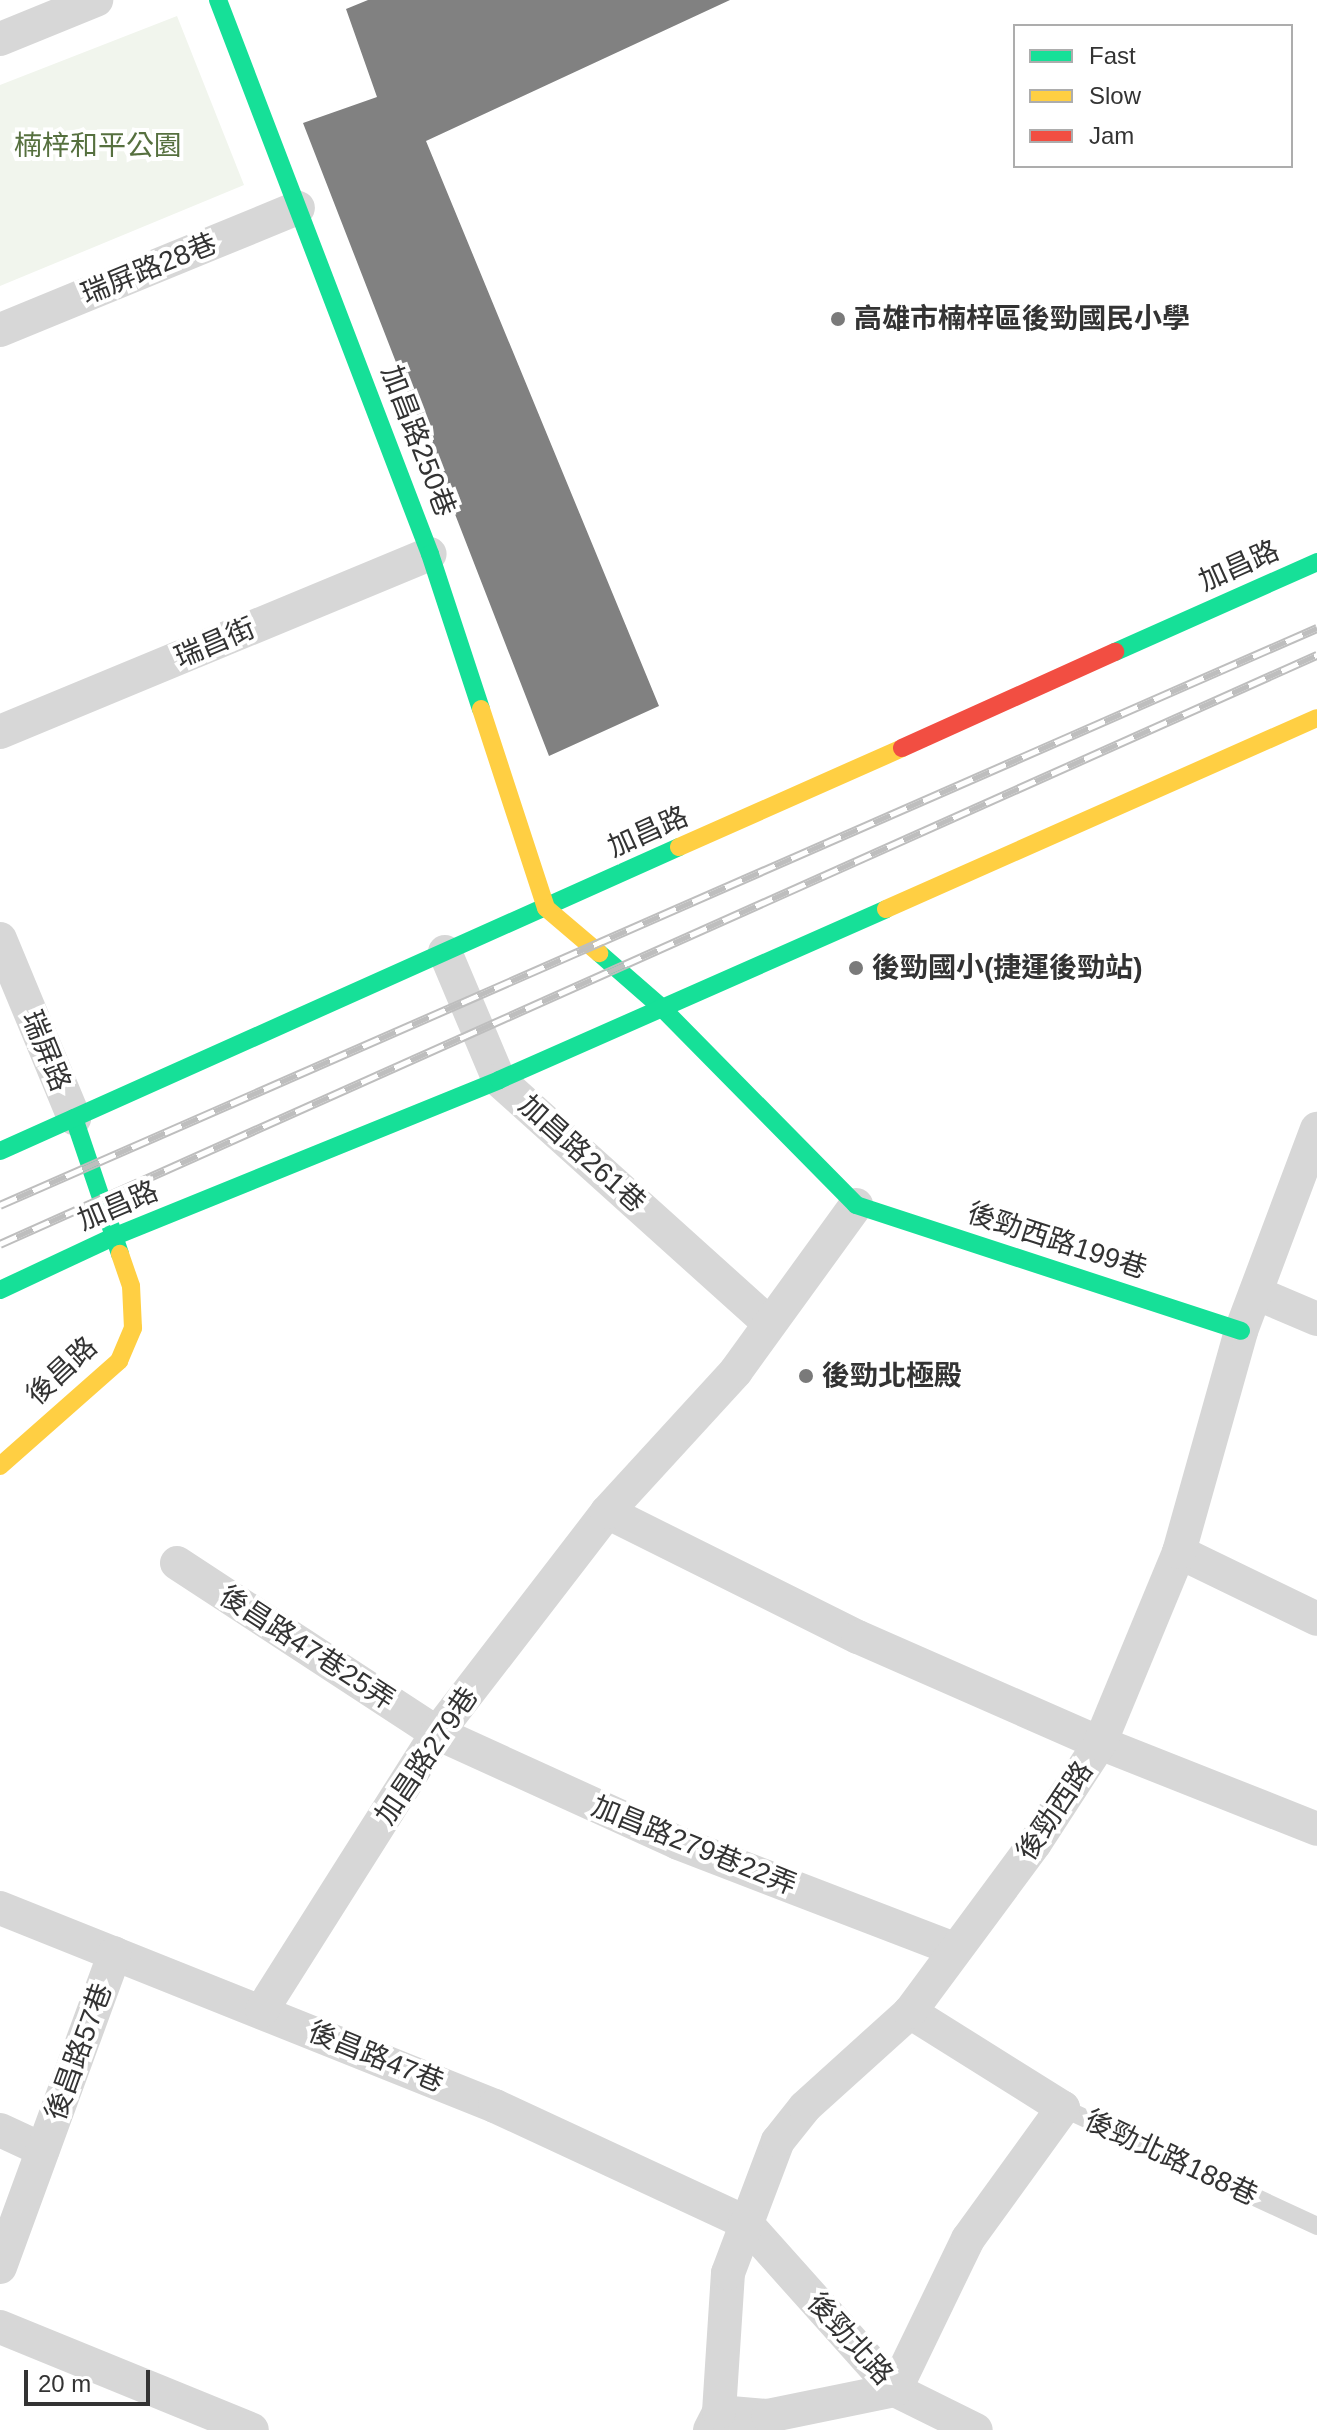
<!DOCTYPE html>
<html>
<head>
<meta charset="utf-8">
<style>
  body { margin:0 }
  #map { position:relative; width:1317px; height:2430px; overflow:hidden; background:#fff; font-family:Helvetica,"Noto Sans TC",sans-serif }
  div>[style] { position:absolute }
  .green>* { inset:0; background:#f1f5ed }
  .building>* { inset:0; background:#818181 }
  .lane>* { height:18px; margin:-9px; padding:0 9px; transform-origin:9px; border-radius:9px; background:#d7d7d7 }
  .street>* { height:34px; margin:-17px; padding:0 17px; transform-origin:17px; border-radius:17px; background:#d7d7d7 }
  .fast>* { height:18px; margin:-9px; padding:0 9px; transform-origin:9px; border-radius:9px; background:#16e098 }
  .slow>* { height:18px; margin:-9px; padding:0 9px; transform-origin:9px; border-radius:9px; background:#ffcf43 }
  .jam>* { height:18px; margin:-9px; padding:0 9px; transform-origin:9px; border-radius:9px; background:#f24e42 }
  .rail>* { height:9px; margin-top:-4.5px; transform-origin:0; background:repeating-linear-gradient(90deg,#fff 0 18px,#bebebe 0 36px); box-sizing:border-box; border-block:2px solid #bebebe }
  .dots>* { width:22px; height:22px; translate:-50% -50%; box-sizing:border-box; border:4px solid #fff; border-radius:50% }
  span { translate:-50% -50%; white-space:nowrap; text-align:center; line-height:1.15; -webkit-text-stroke:8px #fff; paint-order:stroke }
  .park-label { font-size:28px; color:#56703f }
  .street-label { font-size:28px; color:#333 }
  .poi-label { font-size:28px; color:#333; font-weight:700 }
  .left { translate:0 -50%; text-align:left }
  .legend { position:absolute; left:1013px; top:24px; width:280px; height:144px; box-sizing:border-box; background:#fff; border:2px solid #adadad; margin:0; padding:10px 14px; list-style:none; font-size:24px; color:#333 }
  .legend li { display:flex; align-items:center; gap:16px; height:40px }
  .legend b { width:40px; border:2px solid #adadad }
  .scale { position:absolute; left:24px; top:2370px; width:126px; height:36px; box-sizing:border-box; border:4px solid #333; border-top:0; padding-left:10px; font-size:24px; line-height:28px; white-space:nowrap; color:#333; -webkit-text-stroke:6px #fff; paint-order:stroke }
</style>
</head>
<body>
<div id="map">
  <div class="green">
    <div style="clip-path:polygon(177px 16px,244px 185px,0 286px,0 85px)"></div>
  </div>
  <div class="building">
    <div style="clip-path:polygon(368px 0,730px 0,426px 141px,659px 706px,549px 756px,303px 123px,377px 97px,346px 9px)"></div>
  </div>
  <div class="lane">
    <div style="left:1063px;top:2108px;width:280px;rotate:24.9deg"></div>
  </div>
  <div class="street">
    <div style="left:0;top:39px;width:104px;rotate:-22.1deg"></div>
    <div style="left:0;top:330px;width:322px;rotate:-22.3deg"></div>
    <div style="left:0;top:732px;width:465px;rotate:-22.5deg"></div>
    <div style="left:0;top:939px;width:194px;rotate:67.5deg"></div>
    <div style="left:445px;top:952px;width:139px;rotate:67.1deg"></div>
    <div style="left:499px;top:1080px;width:362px;rotate:42deg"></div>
    <div style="left:1256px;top:1293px;width:66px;rotate:23.1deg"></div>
    <div style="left:607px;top:1512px;width:280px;rotate:26.5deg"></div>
    <div style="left:858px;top:1637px;width:264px;rotate:23.7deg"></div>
    <div style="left:1100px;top:1743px;width:233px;rotate:21.6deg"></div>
    <div style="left:1179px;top:1552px;width:153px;rotate:25.9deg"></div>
    <div style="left:177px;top:1563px;width:311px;rotate:33.2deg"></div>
    <div style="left:437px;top:1733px;width:265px;rotate:24.5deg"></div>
    <div style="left:678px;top:1843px;width:296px;rotate:21deg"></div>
    <div style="left:0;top:1908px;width:533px;rotate:21.8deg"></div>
    <div style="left:495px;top:2106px;width:276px;rotate:24.9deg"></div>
    <div style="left:745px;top:2222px;width:225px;rotate:48.2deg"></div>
    <div style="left:895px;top:2390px;width:90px;rotate:26.3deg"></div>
    <div style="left:262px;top:2010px;width:328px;rotate:-57.7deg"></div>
    <div style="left:437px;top:1733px;width:279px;rotate:-52.4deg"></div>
    <div style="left:607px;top:1512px;width:191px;rotate:-47.5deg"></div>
    <div style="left:736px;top:1371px;width:205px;rotate:-54.1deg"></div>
    <div style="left:0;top:2130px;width:47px;rotate:24.9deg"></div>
    <div style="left:0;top:2267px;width:334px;rotate:-69.9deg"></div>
    <div style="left:0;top:2327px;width:272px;rotate:22.2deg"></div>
    <div style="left:719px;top:2412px;width:49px;rotate:4.7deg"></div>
    <div style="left:768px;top:2416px;width:130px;rotate:-11.6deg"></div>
    <div style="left:895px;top:2390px;width:168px;rotate:-64.2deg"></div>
    <div style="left:968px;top:2239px;width:162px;rotate:-54.1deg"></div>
    <div style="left:1063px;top:2108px;width:181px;rotate:-147.9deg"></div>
    <div style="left:710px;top:2430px;width:20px;rotate:-63deg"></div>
    <div style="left:719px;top:2412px;width:139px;rotate:-86.3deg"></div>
    <div style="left:728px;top:2273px;width:141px;rotate:-69.3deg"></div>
    <div style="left:778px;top:2141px;width:43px;rotate:-51.5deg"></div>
    <div style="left:805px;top:2107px;width:142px;rotate:-42.1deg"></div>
    <div style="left:910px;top:2012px;width:210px;rotate:-53.5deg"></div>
    <div style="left:1035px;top:1843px;width:119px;rotate:-57deg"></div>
    <div style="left:1100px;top:1743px;width:207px;rotate:-67.5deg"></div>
    <div style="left:1179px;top:1552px;width:230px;rotate:-74.3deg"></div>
    <div style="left:1241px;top:1331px;width:216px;rotate:-69.4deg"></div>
  </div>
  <div class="fast">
    <div style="left:218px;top:0;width:593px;rotate:69.06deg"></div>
    <div style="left:430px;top:554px;width:163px;rotate:71.8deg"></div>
    <div style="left:1115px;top:652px;width:221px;rotate:-24deg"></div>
    <div style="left:599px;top:953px;width:82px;rotate:41.1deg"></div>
    <div style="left:661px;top:1007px;width:278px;rotate:45.4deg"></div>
    <div style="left:856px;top:1205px;width:405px;rotate:18.1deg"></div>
    <div style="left:74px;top:1118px;width:144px;rotate:71.3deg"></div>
    <div style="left:0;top:1151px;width:744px;rotate:-24.12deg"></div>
    <div style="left:0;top:1290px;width:125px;rotate:-25.1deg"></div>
    <div style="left:113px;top:1237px;width:417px;rotate:-22.1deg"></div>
    <div style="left:499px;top:1080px;width:423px;rotate:-23.8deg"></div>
  </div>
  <div class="slow">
    <div style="left:481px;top:709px;width:209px;rotate:71.9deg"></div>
    <div style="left:546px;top:908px;width:70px;rotate:40.3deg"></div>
    <div style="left:679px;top:847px;width:244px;rotate:-23.9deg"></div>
    <div style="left:886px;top:909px;width:471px;rotate:-23.9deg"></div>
    <div style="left:0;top:1466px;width:159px;rotate:-41.4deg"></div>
    <div style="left:119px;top:1361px;width:36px;rotate:-67deg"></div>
    <div style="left:133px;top:1328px;width:42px;rotate:-92.7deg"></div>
    <div style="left:131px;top:1286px;width:34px;rotate:-109deg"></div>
  </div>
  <div class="jam">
    <div style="left:902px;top:748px;width:234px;rotate:-24.3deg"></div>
  </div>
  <div class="rail">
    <div style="left:0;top:1205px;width:1438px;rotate:-23.66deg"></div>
    <div style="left:0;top:1244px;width:1443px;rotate:-24.1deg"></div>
  </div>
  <div class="dots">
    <div style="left:838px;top:319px;background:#7a7a7a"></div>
    <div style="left:856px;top:968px;background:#7a7a7a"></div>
    <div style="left:806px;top:1376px;background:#7a7a7a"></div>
  </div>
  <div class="park-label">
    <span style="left:98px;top:146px">楠梓和平公園</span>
  </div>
  <div class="street-label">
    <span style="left:149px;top:269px;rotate:-22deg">瑞屏路28巷</span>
    <span style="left:418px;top:441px;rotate:69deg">加昌路250巷</span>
    <span style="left:1239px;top:566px;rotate:-24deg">加昌路</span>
    <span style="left:215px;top:643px;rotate:-23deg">瑞昌街</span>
    <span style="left:648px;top:832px;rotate:-24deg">加昌路</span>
    <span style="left:46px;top:1051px;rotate:68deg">瑞屏路</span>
    <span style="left:582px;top:1154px;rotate:42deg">加昌路261巷</span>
    <span style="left:118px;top:1206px;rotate:-23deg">加昌路</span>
    <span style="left:1057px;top:1241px;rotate:18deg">後勁西路199巷</span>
    <span style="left:62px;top:1371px;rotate:-43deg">後昌路</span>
    <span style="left:307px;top:1648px;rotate:33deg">後昌路47巷25弄</span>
    <span style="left:427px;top:1756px;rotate:-56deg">加昌路279巷</span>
    <span style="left:1055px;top:1811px;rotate:-56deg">後勁西路</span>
    <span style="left:694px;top:1846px;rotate:22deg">加昌路279巷22弄</span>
    <span style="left:79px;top:2052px;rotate:-70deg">後昌路57巷</span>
    <span style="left:376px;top:2057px;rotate:22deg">後昌路47巷</span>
    <span style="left:1171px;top:2158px;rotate:25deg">後勁北路188巷</span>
    <span style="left:850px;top:2339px;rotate:48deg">後勁北路</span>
  </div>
  <div class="poi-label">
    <span class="left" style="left:854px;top:319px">高雄市楠梓區後勁國民小學</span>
    <span class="left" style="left:872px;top:968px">後勁國小(捷運後勁站)</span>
    <span class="left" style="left:822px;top:1376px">後勁北極殿</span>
  </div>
  <ul class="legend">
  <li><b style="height:10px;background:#16e098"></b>Fast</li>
  <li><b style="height:10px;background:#ffcf43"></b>Slow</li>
  <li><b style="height:10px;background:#f24e42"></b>Jam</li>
  </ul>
  <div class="scale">20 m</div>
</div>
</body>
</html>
